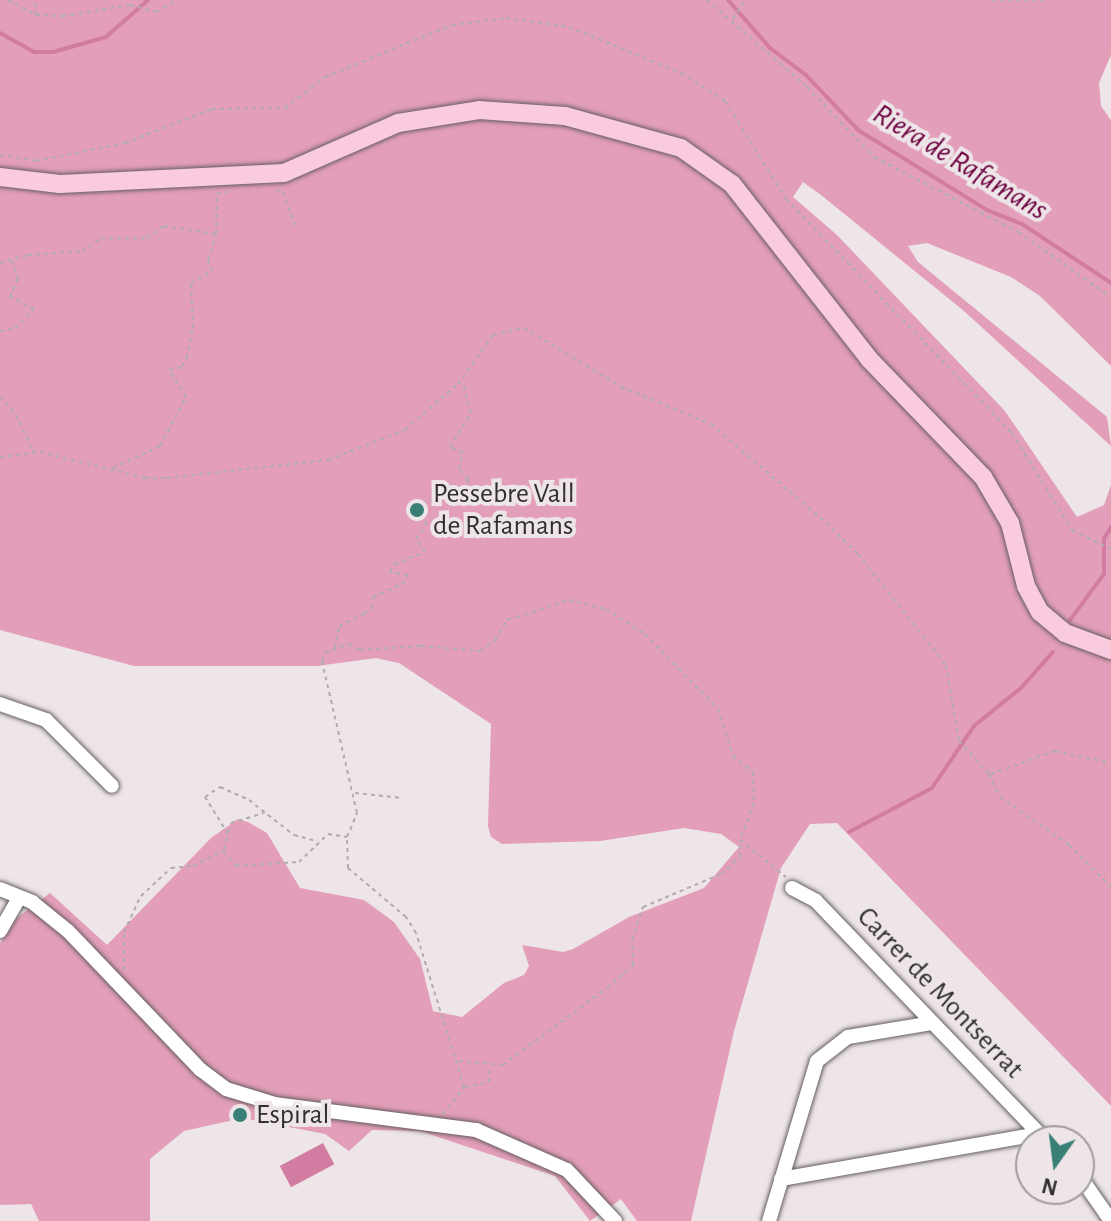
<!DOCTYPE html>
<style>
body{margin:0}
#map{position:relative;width:1111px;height:1221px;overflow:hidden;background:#ede5e8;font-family:"Alegreya Sans",sans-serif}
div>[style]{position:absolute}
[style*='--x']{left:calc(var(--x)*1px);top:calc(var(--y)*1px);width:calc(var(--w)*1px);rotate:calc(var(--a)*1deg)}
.green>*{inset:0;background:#e39eb9}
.water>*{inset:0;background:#d37ca1;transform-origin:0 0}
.stream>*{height:4px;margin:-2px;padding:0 2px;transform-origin:2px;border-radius:2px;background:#d37ca1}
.path>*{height:2px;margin-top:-1px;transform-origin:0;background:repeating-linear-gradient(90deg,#b2acae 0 4px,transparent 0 8px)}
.roads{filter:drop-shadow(0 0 2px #665f61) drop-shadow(0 0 2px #665f61)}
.minor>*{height:14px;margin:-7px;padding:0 7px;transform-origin:7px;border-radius:7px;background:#fff}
.major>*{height:18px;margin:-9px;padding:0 9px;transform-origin:9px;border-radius:9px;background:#facbde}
.dots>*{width:22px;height:22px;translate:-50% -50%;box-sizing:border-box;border:4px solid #ede5e8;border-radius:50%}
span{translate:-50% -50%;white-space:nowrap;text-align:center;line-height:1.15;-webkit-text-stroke:8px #ede5e8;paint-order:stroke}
.poi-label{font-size:28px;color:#312e2f}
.left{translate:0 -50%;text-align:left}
.street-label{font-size:28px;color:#312e2f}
.water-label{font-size:30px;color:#6d003f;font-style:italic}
.north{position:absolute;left:1015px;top:1125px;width:80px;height:80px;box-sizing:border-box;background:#ede5e8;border:2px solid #a29c9e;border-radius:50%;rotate:194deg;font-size:22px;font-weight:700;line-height:32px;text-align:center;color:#312e2f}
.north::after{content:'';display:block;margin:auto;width:28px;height:36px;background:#397f76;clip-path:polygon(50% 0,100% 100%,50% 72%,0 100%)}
</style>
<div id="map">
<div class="green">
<i style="clip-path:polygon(0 0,1111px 0,1111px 55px,1099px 83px,1101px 106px,1111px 120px,1111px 366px,1040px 296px,1011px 277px,927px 243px,908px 246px,918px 262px,1107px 417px,1111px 446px,964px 311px,821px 195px,803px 182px,793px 197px,837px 235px,1005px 411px,1077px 517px,1104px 505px,1111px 485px,1111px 1106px,837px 823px,810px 824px,781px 868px,734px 1031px,691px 1221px,637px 1221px,621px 1199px,590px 1221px,555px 1176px,420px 1131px,372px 1130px,349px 1151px,325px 1134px,243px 1118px,184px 1131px,150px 1159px,150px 1221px,39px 1221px,31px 1204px,0 1205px,0 943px,14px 920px,50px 893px,107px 945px,211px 838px,238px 819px,248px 822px,267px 833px,300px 888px,364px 900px,394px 922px,420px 959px,433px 1011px,462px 1017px,504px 983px,524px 975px,529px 966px,522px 945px,563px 952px,573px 949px,629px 917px,704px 888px,739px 847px,721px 834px,684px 828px,600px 841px,502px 844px,491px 837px,488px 826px,491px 724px,399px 663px,376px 658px,317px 666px,134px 666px,0 630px)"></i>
</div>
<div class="water">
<i style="left:323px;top:1143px;width:24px;height:49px;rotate:62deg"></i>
</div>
<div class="stream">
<i style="--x:728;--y:0;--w:64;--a:48.8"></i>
<i style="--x:770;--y:48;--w:45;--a:36.9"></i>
<i style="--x:806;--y:75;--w:76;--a:46.6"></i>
<i style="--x:858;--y:130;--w:152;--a:31.8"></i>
<i style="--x:987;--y:210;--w:38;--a:22"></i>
<i style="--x:1022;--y:224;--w:107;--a:33.5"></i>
<i style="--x:0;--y:33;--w:39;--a:29"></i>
<i style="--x:34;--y:52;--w:19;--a:0"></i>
<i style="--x:53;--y:52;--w:55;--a:-15.8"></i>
<i style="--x:106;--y:37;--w:56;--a:-41.4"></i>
<i style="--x:1070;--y:620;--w:57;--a:-53.5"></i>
<i style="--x:1104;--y:574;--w:35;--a:-90"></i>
<i style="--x:1104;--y:539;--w:14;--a:-60"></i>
<i style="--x:849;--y:832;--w:94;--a:-27.9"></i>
<i style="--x:932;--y:788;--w:75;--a:-55.9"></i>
<i style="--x:974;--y:726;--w:60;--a:-39"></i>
<i style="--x:1021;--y:688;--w:48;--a:-48.4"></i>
</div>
<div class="path">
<i style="--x:8;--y:0;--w:32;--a:28"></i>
<i style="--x:36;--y:15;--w:15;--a:-94"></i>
<i style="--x:707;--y:0;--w:133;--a:41"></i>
<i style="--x:807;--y:87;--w:97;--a:46.3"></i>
<i style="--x:874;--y:157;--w:162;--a:27.5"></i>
<i style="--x:1018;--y:232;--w:113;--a:35"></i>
<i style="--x:992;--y:0;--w:57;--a:0"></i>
<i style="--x:36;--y:15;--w:27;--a:2"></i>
<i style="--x:63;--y:16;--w:68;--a:-9.3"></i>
<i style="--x:130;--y:5;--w:27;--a:15"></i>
<i style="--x:156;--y:12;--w:24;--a:-30"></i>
<i style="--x:733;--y:19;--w:22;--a:-58"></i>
<i style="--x:0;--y:155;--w:36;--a:9"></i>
<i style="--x:36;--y:161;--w:91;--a:-11.4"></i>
<i style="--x:125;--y:143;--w:93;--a:-21.3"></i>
<i style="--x:212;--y:109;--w:73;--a:-0.8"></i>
<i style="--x:285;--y:108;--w:51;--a:-37.8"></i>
<i style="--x:325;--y:77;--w:137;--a:-22.3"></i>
<i style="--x:452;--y:25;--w:54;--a:-7.4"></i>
<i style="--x:506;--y:18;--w:64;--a:8.1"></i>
<i style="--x:569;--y:27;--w:121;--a:22.3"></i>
<i style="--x:681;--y:73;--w:52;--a:32.5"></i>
<i style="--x:725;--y:101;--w:115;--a:58.1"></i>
<i style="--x:786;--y:199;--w:325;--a:46"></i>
<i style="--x:1012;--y:433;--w:114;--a:58.3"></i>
<i style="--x:1072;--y:530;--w:43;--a:26"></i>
<i style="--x:277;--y:190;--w:6;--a:18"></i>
<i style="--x:283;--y:192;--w:35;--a:70"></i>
<i style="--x:0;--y:263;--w:29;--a:-16"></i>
<i style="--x:28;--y:255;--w:54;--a:-4.2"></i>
<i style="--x:82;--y:251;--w:23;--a:-34"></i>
<i style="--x:101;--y:238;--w:46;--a:0"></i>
<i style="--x:147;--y:238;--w:21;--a:-35"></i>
<i style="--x:164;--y:226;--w:53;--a:8.7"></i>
<i style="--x:216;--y:234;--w:40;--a:-88.6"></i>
<i style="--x:217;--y:194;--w:11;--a:-10"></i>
<i style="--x:0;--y:331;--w:15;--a:-11"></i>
<i style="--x:15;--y:328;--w:27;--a:-45"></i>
<i style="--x:34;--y:309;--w:27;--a:-153"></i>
<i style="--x:10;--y:297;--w:20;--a:-66"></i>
<i style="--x:18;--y:279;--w:19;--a:-108"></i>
<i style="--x:0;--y:397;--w:24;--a:48"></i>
<i style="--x:16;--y:415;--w:41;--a:64.1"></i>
<i style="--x:0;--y:457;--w:40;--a:-7.1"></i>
<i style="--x:40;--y:452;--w:108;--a:13.9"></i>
<i style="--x:145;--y:478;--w:22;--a:0"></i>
<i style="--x:167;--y:478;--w:162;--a:-6.4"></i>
<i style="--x:328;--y:460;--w:83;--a:-21.3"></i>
<i style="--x:405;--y:430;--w:70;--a:-41"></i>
<i style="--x:458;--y:384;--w:60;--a:-54.5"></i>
<i style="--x:493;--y:335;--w:32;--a:-13"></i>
<i style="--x:524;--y:328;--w:114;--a:31.3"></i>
<i style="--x:621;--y:387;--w:97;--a:22.3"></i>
<i style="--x:711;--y:424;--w:152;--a:40.7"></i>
<i style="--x:826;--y:523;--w:45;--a:44.1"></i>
<i style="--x:858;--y:554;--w:142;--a:51.6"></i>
<i style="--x:946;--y:665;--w:77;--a:80.3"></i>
<i style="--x:959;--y:741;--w:45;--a:47.7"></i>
<i style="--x:989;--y:774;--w:25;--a:64"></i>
<i style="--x:1000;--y:797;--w:84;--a:34.8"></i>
<i style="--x:1069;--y:845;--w:59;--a:45"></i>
<i style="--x:113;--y:468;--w:52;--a:-25.1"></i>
<i style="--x:160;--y:446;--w:55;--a:-62"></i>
<i style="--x:186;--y:397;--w:32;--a:-122"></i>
<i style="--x:169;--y:370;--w:13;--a:-13"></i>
<i style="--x:182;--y:367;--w:10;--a:-61"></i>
<i style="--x:187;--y:358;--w:31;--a:-79"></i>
<i style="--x:193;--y:328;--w:45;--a:-92.5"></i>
<i style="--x:191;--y:283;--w:24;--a:-30"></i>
<i style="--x:212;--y:271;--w:12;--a:-110"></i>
<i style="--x:208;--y:260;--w:25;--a:-72"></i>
<i style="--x:335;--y:648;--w:22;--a:-80"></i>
<i style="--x:339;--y:626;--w:28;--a:-26"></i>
<i style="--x:364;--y:614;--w:10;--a:-37"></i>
<i style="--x:372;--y:608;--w:11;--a:-85"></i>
<i style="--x:373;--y:597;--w:32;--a:-24"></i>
<i style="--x:402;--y:584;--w:11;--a:-56"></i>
<i style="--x:408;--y:575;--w:18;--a:-171"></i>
<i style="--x:390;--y:572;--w:9;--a:-63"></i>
<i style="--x:394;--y:564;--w:33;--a:-21"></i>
<i style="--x:425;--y:552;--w:16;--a:-125"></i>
<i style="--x:416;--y:539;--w:17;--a:-54"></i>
<i style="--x:426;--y:525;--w:22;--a:-100"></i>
<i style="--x:422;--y:503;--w:46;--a:-15.3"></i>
<i style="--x:466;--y:491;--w:12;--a:-81"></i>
<i style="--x:468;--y:479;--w:13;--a:-132"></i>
<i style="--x:459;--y:469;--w:16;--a:-76"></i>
<i style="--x:463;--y:453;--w:14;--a:-155"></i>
<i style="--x:450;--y:447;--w:40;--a:-58"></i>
<i style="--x:471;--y:413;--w:31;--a:-105"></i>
<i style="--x:991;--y:774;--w:68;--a:-19.8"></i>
<i style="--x:1055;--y:751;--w:57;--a:12.1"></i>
<i style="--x:355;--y:793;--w:48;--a:5.9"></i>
<i style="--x:229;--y:832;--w:9;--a:-77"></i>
<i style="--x:231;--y:823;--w:34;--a:-17"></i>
<i style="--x:224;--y:849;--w:16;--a:-75"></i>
<i style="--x:228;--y:834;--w:44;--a:-121.9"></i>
<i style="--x:205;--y:797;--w:18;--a:-34"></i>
<i style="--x:220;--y:787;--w:32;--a:24"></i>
<i style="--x:249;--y:800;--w:57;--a:37.9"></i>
<i style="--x:294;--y:835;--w:24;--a:15"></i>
<i style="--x:124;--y:970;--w:38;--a:-90"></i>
<i style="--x:124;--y:932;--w:40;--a:-65"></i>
<i style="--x:141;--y:896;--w:41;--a:-43"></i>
<i style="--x:171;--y:868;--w:22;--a:-5"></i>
<i style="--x:193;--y:866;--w:34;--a:-27"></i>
<i style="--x:223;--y:851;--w:20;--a:49"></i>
<i style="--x:236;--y:866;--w:63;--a:-3.6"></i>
<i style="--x:299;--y:862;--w:40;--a:-44"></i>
<i style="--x:328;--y:834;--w:19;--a:9"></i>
<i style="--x:459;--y:1061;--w:44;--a:5.2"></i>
<i style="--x:503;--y:1065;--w:129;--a:-36.5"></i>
<i style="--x:607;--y:988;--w:35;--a:-41"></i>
<i style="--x:633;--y:965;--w:25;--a:-92"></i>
<i style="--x:632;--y:940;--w:35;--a:-72"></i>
<i style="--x:643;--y:907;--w:85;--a:-22.9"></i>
<i style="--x:721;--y:874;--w:25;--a:-42"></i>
<i style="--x:740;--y:857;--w:17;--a:-90"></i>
<i style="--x:465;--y:1087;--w:25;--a:-12"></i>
<i style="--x:489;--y:1082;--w:16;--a:-86"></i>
<i style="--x:443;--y:1114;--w:34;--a:-52"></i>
<i style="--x:464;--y:1087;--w:161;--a:-107.3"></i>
<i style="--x:416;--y:933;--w:19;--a:-122"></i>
<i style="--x:406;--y:917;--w:76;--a:-139.8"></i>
<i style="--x:348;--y:868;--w:31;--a:-92"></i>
<i style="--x:347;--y:837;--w:26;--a:-67"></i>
<i style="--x:357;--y:813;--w:156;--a:-103"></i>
<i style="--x:322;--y:661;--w:9;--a:-69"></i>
<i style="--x:325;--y:653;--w:26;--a:-21"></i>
<i style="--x:349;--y:644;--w:13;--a:29"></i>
<i style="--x:360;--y:650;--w:61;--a:-3.8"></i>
<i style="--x:421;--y:646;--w:59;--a:4.8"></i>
<i style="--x:480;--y:651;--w:19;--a:-36"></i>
<i style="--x:495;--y:640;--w:23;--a:-59"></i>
<i style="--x:507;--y:620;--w:10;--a:-17"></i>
<i style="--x:517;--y:617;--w:55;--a:-18.1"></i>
<i style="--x:569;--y:600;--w:38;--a:14"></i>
<i style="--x:606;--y:609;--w:46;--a:32.7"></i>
<i style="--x:645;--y:634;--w:105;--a:45.8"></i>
<i style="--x:718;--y:709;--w:49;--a:72.3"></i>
<i style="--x:733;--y:756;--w:26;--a:39"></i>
<i style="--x:753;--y:772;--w:31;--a:88"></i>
<i style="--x:754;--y:803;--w:40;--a:111"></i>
<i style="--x:740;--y:840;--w:59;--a:38.8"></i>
</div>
<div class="roads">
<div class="minor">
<i style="--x:0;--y:704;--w:49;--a:19.2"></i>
<i style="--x:46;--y:720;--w:93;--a:45"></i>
<i style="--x:792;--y:888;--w:27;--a:28"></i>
<i style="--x:816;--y:901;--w:332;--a:46.2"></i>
<i style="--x:0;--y:889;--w:35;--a:22"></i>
<i style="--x:32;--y:902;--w:46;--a:38.9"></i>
<i style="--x:68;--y:931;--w:192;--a:46.3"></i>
<i style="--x:201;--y:1070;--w:31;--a:37"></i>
<i style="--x:226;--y:1089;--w:51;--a:17"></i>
<i style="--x:275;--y:1104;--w:203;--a:7.4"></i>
<i style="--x:476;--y:1130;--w:99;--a:23.7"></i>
<i style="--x:567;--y:1170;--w:70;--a:46.7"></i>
<i style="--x:0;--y:931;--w:39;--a:-60"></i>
<i style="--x:1079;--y:1175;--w:56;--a:55.2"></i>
<i style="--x:781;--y:1179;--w:262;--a:-9.9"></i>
<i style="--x:769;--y:1221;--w:167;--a:-73.3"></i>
<i style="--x:817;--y:1061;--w:39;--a:-38"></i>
<i style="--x:848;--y:1037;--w:86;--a:-9.4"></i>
</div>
<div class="major">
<i style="--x:0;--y:177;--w:60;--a:6.7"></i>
<i style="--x:60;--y:184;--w:224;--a:-2.8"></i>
<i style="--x:284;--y:173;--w:124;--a:-23.7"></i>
<i style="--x:398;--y:123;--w:82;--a:-9.1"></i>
<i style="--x:479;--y:110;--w:86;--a:4"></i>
<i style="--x:565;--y:116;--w:120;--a:15.4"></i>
<i style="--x:681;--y:148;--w:62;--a:35.2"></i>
<i style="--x:732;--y:184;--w:222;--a:51.9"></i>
<i style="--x:869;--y:359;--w:164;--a:46"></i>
<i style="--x:983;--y:477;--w:53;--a:59.6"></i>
<i style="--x:1010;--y:523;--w:65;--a:75.7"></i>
<i style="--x:1026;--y:586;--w:30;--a:62"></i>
<i style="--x:1040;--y:612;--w:33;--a:40"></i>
<i style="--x:1065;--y:633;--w:49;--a:20.3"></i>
</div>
</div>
<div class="dots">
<i style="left:417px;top:510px;background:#397f76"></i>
<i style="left:240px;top:1115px;background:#397f76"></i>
</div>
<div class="poi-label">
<span class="left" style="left:433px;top:510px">Pessebre Vall<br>de Rafamans</span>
<span class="left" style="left:256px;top:1115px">Espiral</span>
</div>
<div class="street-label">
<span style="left:940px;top:993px;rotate:46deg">Carrer de Montserrat</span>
</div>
<div class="water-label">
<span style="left:960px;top:162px;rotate:31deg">Riera de Rafamans</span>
</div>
<div class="north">N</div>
</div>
